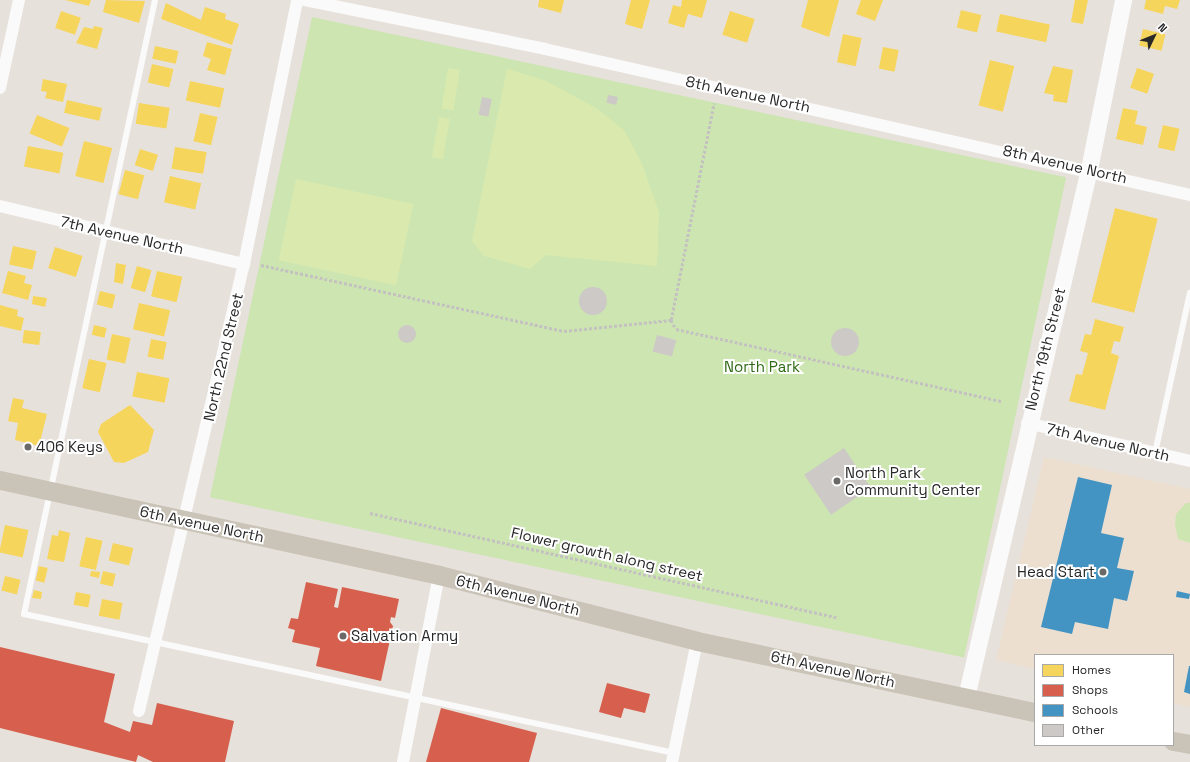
<!DOCTYPE html>
<style>
body{margin:0}
#map{position:relative;width:1190px;height:762px;overflow:hidden;background:#e7e1dc;font-family:"Space Grotesk",sans-serif}
div>[style]{position:absolute}
[style*='--x']{left:calc(var(--x)*1px);top:calc(var(--y)*1px);width:calc(var(--w)*1px);rotate:calc(var(--a)*1deg)}
.education>*{inset:0;background:#ecdfcf}
.green>*{inset:0;background:#cce5b1;transform-origin:0 0}
.pitch>*{inset:0;background:#daeaae;transform-origin:0 0}
.homes>*{inset:0;background:#f6d55c;transform-origin:0 0}
.shops>*{inset:0;background:#d6604d}
.schools>*{inset:0;background:#4393c3}
.building>*{inset:0;background:#cdc9c6;transform-origin:0 0}
.round{border-radius:50%}
.path>*{height:2.5px;margin-top:-1.25px;transform-origin:0;background:repeating-linear-gradient(90deg,#c3c2c1 0 3px,transparent 0 5px)}
.lane>*{height:6px;margin:-3px;padding:0 3px;transform-origin:3px;border-radius:3px;background:#fbfafa}
.street>*{height:12px;margin:-6px;padding:0 6px;transform-origin:6px;border-radius:6px;background:#fbfafa}
.secondary>*{height:17px;margin:-8.5px;padding:0 8.5px;transform-origin:8.5px;border-radius:8.5px;background:#fbfafa}
.primary>*{height:19px;margin:-9.5px;padding:0 9.5px;transform-origin:9.5px;border-radius:9.5px;background:#cac3b7}
.dots>*{width:11px;height:11px;translate:-50% -50%;box-sizing:border-box;border:2px solid #fff;border-radius:50%}
span{translate:-50% -50%;white-space:nowrap;text-align:center;line-height:1.15;-webkit-text-stroke:4px #fff;paint-order:stroke}
.street-label{font-size:15px;color:#282828}
.park-label{font-size:15px;color:#2e6913}
.poi-label{font-size:15px;color:#282828}
.left{translate:0 -50%;text-align:left}
.right{translate:-100% -50%;text-align:right}
.legend{position:absolute;left:1034px;top:654px;width:140px;height:92px;box-sizing:border-box;background:#fff;border:1px solid #a9a9a9;margin:0;padding:5px 7px;list-style:none;font-size:12px;color:#282828}
.legend li{display:flex;align-items:center;gap:8px;height:20px}
.legend b{width:20px;border:1px solid #a9a9a9}
.north{position:absolute;left:1134px;top:16px;width:40px;height:40px;-webkit-text-stroke:3px #fff;paint-order:stroke;rotate:47deg;font-size:11px;font-weight:700;line-height:16px;text-align:center;color:#282828}
.north::after{content:'';display:block;margin:auto;width:14px;height:18px;background:#282828;clip-path:polygon(50% 0,100% 100%,50% 72%,0 100%)}
</style>
<div id="map">
<div class="education">
<i style="clip-path:polygon(1044px 457px,1190px 489px,1190px 707px,1173px 703px,1173px 655px,1035px 655px,1035px 669px,996px 660px)"></i>
</div>
<div class="green">
<i style="left:312px;top:17px;width:771px;height:491px;rotate:12deg"></i>
<i style="clip-path:polygon(1186px 503px,1190px 503px,1190px 543px,1178px 539px,1175px 524px,1176px 514px)"></i>
</div>
<div class="pitch">
<i style="left:448px;top:68px;width:12px;height:41px;rotate:9deg"></i>
<i style="clip-path:polygon(507px 69px,544px 80px,596px 108px,624px 130px,642px 164px,659px 212px,657px 266px,546px 255px,530px 269px,484px 256px,472px 241px)"></i>
<i style="left:439px;top:117px;width:11px;height:41px;rotate:10deg"></i>
<i style="left:296px;top:179px;width:120px;height:83px;rotate:12deg"></i>
</div>
<div class="homes">
<i style="clip-path:polygon(65px 0,91px 0,89px 6px)"></i>
<i style="clip-path:polygon(106px 0,145px 1px,139px 23px,103px 12px)"></i>
<i style="clip-path:polygon(539px 0,564px 0,561px 13px,538px 7px)"></i>
<i style="clip-path:polygon(631px 0,650px 0,642px 29px,625px 24px)"></i>
<i style="clip-path:polygon(682px 0,707px 0,702px 18px,688px 14px,684px 28px,668px 23px,673px 5px,681px 7px)"></i>
<i style="clip-path:polygon(808px 0,839px 0,829px 37px,801px 27px)"></i>
<i style="clip-path:polygon(861px 0,883px 0,875px 21px,856px 14px)"></i>
<i style="clip-path:polygon(1075px 0,1088px 0,1083px 24px,1071px 22px)"></i>
<i style="clip-path:polygon(1146px 0,1180px 0,1177px 9px,1165px 6px,1163px 14px,1144px 9px)"></i>
<i style="clip-path:polygon(166px 3px,201px 20px,205px 7px,226px 14px,225px 19px,239px 24px,232px 45px,161px 19px)"></i>
<i style="left:961px;top:10px;width:21px;height:18px;rotate:14deg"></i>
<i style="left:61px;top:11px;width:21px;height:18px;rotate:19deg"></i>
<i style="left:730px;top:11px;width:26px;height:25px;rotate:18deg"></i>
<i style="left:1000px;top:14px;width:51px;height:18px;rotate:12deg"></i>
<i style="clip-path:polygon(94px 26px,103px 28px,97px 49px,76px 43px,84px 27px,93px 29px)"></i>
<i style="left:1143px;top:29px;width:23px;height:17px;rotate:13deg"></i>
<i style="left:843px;top:34px;width:19px;height:29px;rotate:12deg"></i>
<i style="clip-path:polygon(207px 42px,232px 49px,225px 75px,207px 70px,211px 59px,203px 56px)"></i>
<i style="left:155px;top:46px;width:24px;height:13px;rotate:12deg"></i>
<i style="left:883px;top:47px;width:16px;height:22px;rotate:11deg"></i>
<i style="left:990px;top:60px;width:25px;height:47px;rotate:14deg"></i>
<i style="left:152px;top:64px;width:22px;height:19px;rotate:13deg"></i>
<i style="clip-path:polygon(1053px 66px,1073px 70px,1067px 103px,1053px 101px,1054px 95px,1044px 93px)"></i>
<i style="left:1137px;top:68px;width:18px;height:21px;rotate:19deg"></i>
<i style="clip-path:polygon(43px 79px,67px 84px,63px 102px,45px 98px,47px 92px,41px 91px)"></i>
<i style="left:190px;top:81px;width:35px;height:20px;rotate:12deg"></i>
<i style="left:67px;top:100px;width:36px;height:13px;rotate:13deg"></i>
<i style="left:139px;top:103px;width:31px;height:21px;rotate:9deg"></i>
<i style="clip-path:polygon(1123px 108px,1138px 111px,1135px 124px,1147px 127px,1143px 145px,1116px 139px)"></i>
<i style="left:200px;top:113px;width:18px;height:29px;rotate:13deg"></i>
<i style="left:37px;top:115px;width:35px;height:20px;rotate:22deg"></i>
<i style="left:1163px;top:125px;width:17px;height:23px;rotate:13deg"></i>
<i style="left:84px;top:141px;width:29px;height:36px;rotate:14deg"></i>
<i style="left:28px;top:146px;width:36px;height:21px;rotate:11deg"></i>
<i style="left:175px;top:147px;width:32px;height:22px;rotate:9deg"></i>
<i style="left:140px;top:149px;width:19px;height:17px;rotate:18deg"></i>
<i style="left:125px;top:170px;width:20px;height:25px;rotate:15deg"></i>
<i style="left:170px;top:176px;width:32px;height:27px;rotate:13deg"></i>
<i style="left:1115px;top:208px;width:44px;height:97px;rotate:14deg"></i>
<i style="left:13px;top:246px;width:24px;height:19px;rotate:12deg"></i>
<i style="left:55px;top:247px;width:29px;height:22px;rotate:18deg"></i>
<i style="clip-path:polygon(116px 263px,126px 265px,123px 284px,114px 282px)"></i>
<i style="left:137px;top:266px;width:15px;height:23px;rotate:16deg"></i>
<i style="clip-path:polygon(8px 271px,26px 276px,24px 283px,32px 285px,28px 300px,2px 293px)"></i>
<i style="left:157px;top:271px;width:26px;height:26px;rotate:13deg"></i>
<i style="left:100px;top:291px;width:16px;height:14px;rotate:14deg"></i>
<i style="clip-path:polygon(33px 296px,47px 298px,45px 307px,32px 304px)"></i>
<i style="left:139px;top:303px;width:32px;height:27px;rotate:13deg"></i>
<i style="clip-path:polygon(0 305px,18px 310px,17px 316px,24px 318px,21px 331px,0 326px)"></i>
<i style="clip-path:polygon(1095px 319px,1124px 327px,1120px 342px,1114px 341px,1111px 353px,1119px 356px,1105px 410px,1069px 401px,1076px 374px,1082px 375px,1088px 353px,1080px 351px,1085px 334px,1091px 335px)"></i>
<i style="left:94px;top:325px;width:13px;height:10px;rotate:13deg"></i>
<i style="left:24px;top:330px;width:17px;height:13px;rotate:7deg"></i>
<i style="left:112px;top:334px;width:19px;height:26px;rotate:12deg"></i>
<i style="left:151px;top:339px;width:16px;height:18px;rotate:11deg"></i>
<i style="left:89px;top:359px;width:18px;height:30px;rotate:13deg"></i>
<i style="left:137px;top:372px;width:33px;height:25px;rotate:11deg"></i>
<i style="clip-path:polygon(13px 398px,24px 400px,22px 408px,47px 414px,39px 446px,15px 440px,18px 423px,8px 421px)"></i>
<i style="clip-path:polygon(130px 405px,154px 430px,148px 452px,124px 463px,114px 462px,98px 432px,101px 424px)"></i>
<i style="left:5px;top:525px;width:24px;height:28px;rotate:12deg"></i>
<i style="clip-path:polygon(59px 530px,70px 533px,64px 562px,47px 559px,52px 535px,58px 536px)"></i>
<i style="left:86px;top:537px;width:17px;height:30px;rotate:13deg"></i>
<i style="left:113px;top:543px;width:21px;height:18px;rotate:14deg"></i>
<i style="left:39px;top:566px;width:9px;height:15px;rotate:13deg"></i>
<i style="clip-path:polygon(91px 571px,100px 572px,99px 578px,90px 576px)"></i>
<i style="left:103px;top:571px;width:13px;height:13px;rotate:13deg"></i>
<i style="left:5px;top:576px;width:16px;height:15px;rotate:14deg"></i>
<i style="clip-path:polygon(34px 590px,42px 592px,41px 599px,32px 598px)"></i>
<i style="left:76px;top:592px;width:15px;height:13px;rotate:11deg"></i>
<i style="left:102px;top:599px;width:21px;height:17px;rotate:11deg"></i>
</div>
<div class="shops">
<i style="clip-path:polygon(306px 582px,338px 589px,334px 607px,338px 608px,342px 587px,399px 599px,395px 618px,391px 617px,390px 622px,393px 626px,381px 681px,316px 666px,320px 648px,292px 642px,295px 630px,288px 628px,291px 618px,298px 619px)"></i>
<i style="clip-path:polygon(0 647px,115px 674px,104px 722px,130px 732px,133px 721px,152px 725px,157px 703px,234px 721px,225px 762px,153px 762px,138px 755px,136px 762px,0 728px)"></i>
<i style="clip-path:polygon(607px 683px,650px 694px,645px 713px,624px 708px,621px 718px,599px 712px)"></i>
<i style="clip-path:polygon(441px 708px,537px 733px,529px 762px,426px 762px)"></i>
</div>
<div class="schools">
<i style="clip-path:polygon(1078px 477px,1112px 485px,1101px 533px,1124px 538px,1117px 568px,1134px 571px,1127px 601px,1114px 598px,1108px 629px,1075px 622px,1072px 634px,1041px 627px)"></i>
<i style="clip-path:polygon(1177px 591px,1190px 594px,1189px 599px,1176px 597px)"></i>
<i style="clip-path:polygon(1189px 666px,1190px 666px,1190px 694px,1184px 692px)"></i>
</div>
<div class="building">
<i style="left:608px;top:95px;width:10px;height:8px;rotate:11deg"></i>
<i style="left:482px;top:97px;width:10px;height:18px;rotate:11deg"></i>
<i class="round" style="left:579px;top:287px;width:28px;height:28px"></i>
<i class="round" style="left:398px;top:325px;width:18px;height:18px"></i>
<i class="round" style="left:831px;top:328px;width:28px;height:28px"></i>
<i style="left:657px;top:335px;width:20px;height:17px;rotate:15deg"></i>
<i style="left:844px;top:448px;width:48px;height:48px;rotate:56deg"></i>
</div>
<div class="path">
<i style="--x:261;--y:265;--w:310;--a:12.3"></i>
<i style="--x:564;--y:331;--w:108;--a:-5.9"></i>
<i style="--x:671;--y:320;--w:10;--a:61"></i>
<i style="--x:676;--y:329;--w:334;--a:12.5"></i>
<i style="--x:671;--y:320;--w:221;--a:-78.8"></i>
<i style="--x:370;--y:513;--w:480;--a:12.6"></i>
</div>
<div class="lane">
<i style="--x:155;--y:0;--w:628;--a:102.04"></i>
<i style="--x:24;--y:614;--w:665;--a:12.07"></i>
<i style="--x:1155;--y:453;--w:164;--a:-77.7"></i>
</div>
<div class="street">
<i style="--x:305;--y:0;--w:245;--a:11.5"></i>
<i style="--x:545;--y:49;--w:661;--a:12.75"></i>
<i style="--x:0;--y:88;--w:90;--a:-77.8"></i>
<i style="--x:0;--y:206;--w:251;--a:13.4"></i>
<i style="--x:1027;--y:423;--w:167;--a:13.1"></i>
<i style="--x:139;--y:711;--w:459;--a:-76.8"></i>
<i style="--x:244;--y:264;--w:269;--a:-78.6"></i>
<i style="--x:403;--y:762;--w:190;--a:-79.1"></i>
<i style="--x:672;--y:762;--w:124;--a:-78.3"></i>
</div>
<div class="secondary">
<i style="--x:966;--y:697;--w:542;--a:-76.89"></i>
<i style="--x:1089;--y:169;--w:172;--a:-78.6"></i>
</div>
<div class="primary">
<i style="--x:0;--y:480;--w:449;--a:12.2"></i>
<i style="--x:439;--y:575;--w:266;--a:14.3"></i>
<i style="--x:697;--y:641;--w:345;--a:11.9"></i>
<i style="--x:1173;--y:741;--w:17;--a:10"></i>
</div>
<div class="dots">
<i style="left:28px;top:447px;background:#6b6967"></i>
<i style="left:837px;top:481px;background:#6b6967"></i>
<i style="left:1103px;top:572px;background:#6b6967"></i>
<i style="left:343px;top:636px;background:#6b6967"></i>
</div>
<div class="street-label">
<span style="left:748px;top:94px;rotate:12deg">8th Avenue North</span>
<span style="left:1065px;top:164px;rotate:13deg">8th Avenue North</span>
<span style="left:122px;top:235px;rotate:13deg">7th Avenue North</span>
<span style="left:1045px;top:349px;rotate:-76deg">North 19th Street</span>
<span style="left:223px;top:357px;rotate:-77deg">North 22nd Street</span>
<span style="left:1108px;top:442px;rotate:13deg">7th Avenue North</span>
<span style="left:202px;top:524px;rotate:12deg">6th Avenue North</span>
<span style="left:607px;top:554px;rotate:13deg">Flower growth along street</span>
<span style="left:518px;top:595px;rotate:14deg">6th Avenue North</span>
<span style="left:833px;top:669px;rotate:12deg">6th Avenue North</span>
</div>
<div class="park-label">
<span style="left:762px;top:367px">North Park</span>
</div>
<div class="poi-label">
<span class="left" style="left:36px;top:447px">406 Keys</span>
<span class="left" style="left:845px;top:481px">North Park<br>Community Center</span>
<span class="right" style="left:1095px;top:572px">Head Start</span>
<span class="left" style="left:351px;top:636px">Salvation Army</span>
</div>
<ul class="legend">
<li><b style="height:11px;background:#f6d55c"></b>Homes</li>
<li><b style="height:11px;background:#d6604d"></b>Shops</li>
<li><b style="height:11px;background:#4393c3"></b>Schools</li>
<li><b style="height:11px;background:#cdc9c6"></b>Other</li>
</ul>
<div class="north">N</div>
</div>
